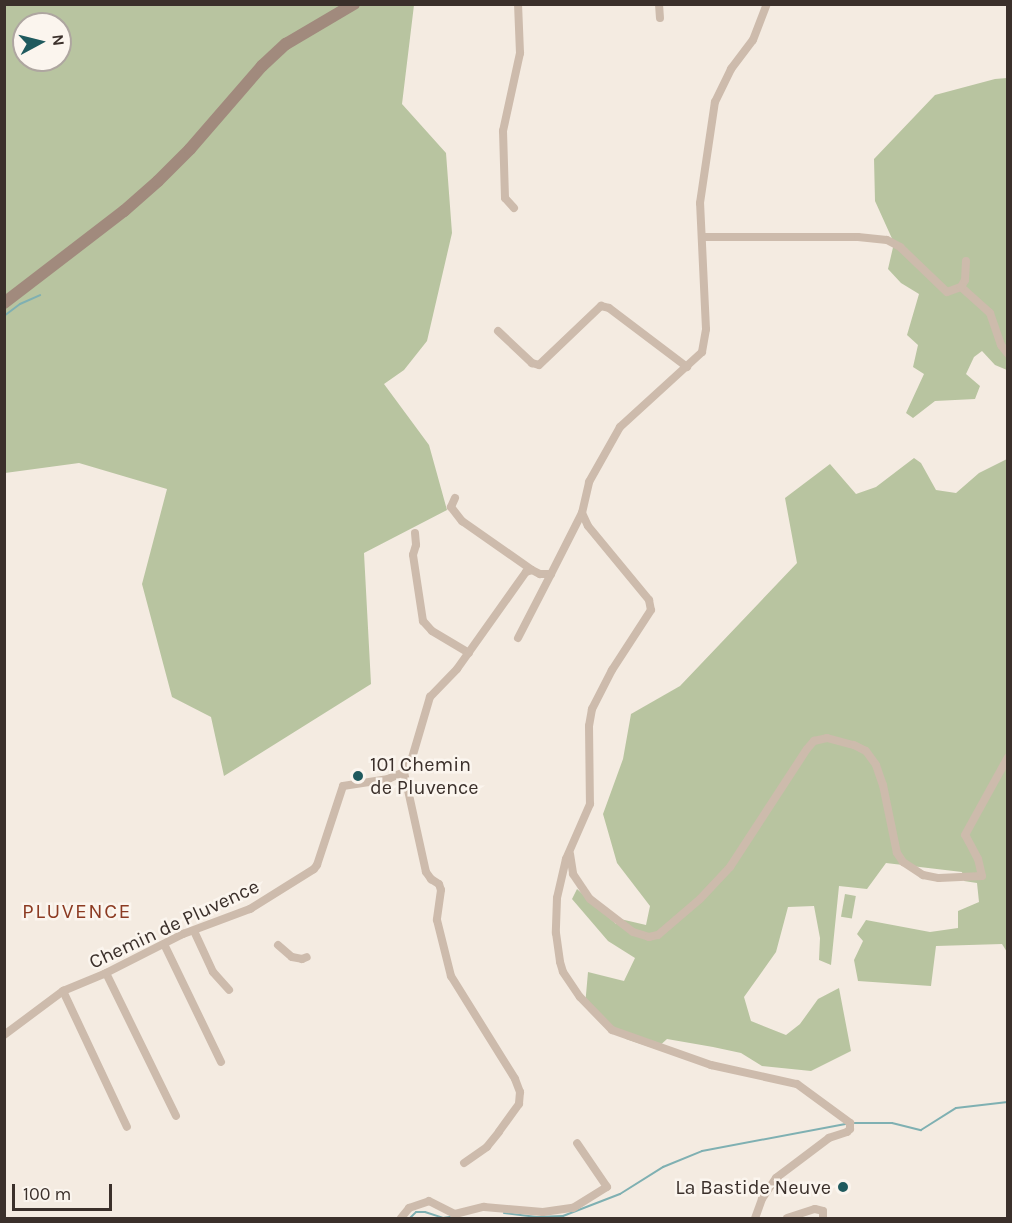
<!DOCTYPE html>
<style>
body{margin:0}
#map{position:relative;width:1012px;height:1223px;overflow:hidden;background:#f4ebe1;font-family:Karla,sans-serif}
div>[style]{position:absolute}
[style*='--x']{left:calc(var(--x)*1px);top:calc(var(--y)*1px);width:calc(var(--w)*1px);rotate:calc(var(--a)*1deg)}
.green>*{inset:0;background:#b8c4a0;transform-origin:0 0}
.stream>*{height:2px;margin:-1px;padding:0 1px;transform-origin:1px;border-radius:1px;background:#7fb0b2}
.minor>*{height:8px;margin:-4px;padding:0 4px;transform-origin:4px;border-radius:4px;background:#cdbbac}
.secondary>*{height:12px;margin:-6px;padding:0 6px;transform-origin:6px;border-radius:6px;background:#a18a7d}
.dots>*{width:16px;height:16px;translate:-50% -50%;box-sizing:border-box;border:3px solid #fbf5ee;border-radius:50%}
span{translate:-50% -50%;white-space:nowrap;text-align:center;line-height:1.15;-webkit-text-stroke:5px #fbf5ee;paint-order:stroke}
.poi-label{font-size:20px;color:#3b302b}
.left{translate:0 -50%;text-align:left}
.right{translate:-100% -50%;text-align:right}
.street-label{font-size:20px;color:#3b302b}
.neighbourhood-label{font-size:21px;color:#8c3b22;letter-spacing:1.5px}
.frame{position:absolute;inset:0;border:6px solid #3b302b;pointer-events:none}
.north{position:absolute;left:12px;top:12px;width:60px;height:60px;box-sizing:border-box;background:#fbf5ee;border:2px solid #aea6a0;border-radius:50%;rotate:83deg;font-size:16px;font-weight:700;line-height:24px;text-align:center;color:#3b302b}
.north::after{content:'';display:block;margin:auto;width:21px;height:27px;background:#1f5a5e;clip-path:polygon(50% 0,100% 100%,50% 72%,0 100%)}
.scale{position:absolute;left:12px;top:1184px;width:100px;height:27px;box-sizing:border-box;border:3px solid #3b302b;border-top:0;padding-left:8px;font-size:18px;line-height:21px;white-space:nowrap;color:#3b302b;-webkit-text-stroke:4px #fbf5ee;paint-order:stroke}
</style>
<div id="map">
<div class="green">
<i style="clip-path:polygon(evenodd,4px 5px,414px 5px,402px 104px,446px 153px,452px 233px,427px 341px,404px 370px,384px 384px,429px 445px,447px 510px,364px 553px,371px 684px,224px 776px,211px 717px,172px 697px,142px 584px,167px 489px,79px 463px,5px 473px,4px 5px,24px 24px,60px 24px,60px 60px,24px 60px,24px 24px)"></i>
<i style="clip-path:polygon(1007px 78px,1007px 370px,995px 365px,982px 351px,974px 357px,966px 374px,980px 386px,975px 399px,935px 401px,913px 418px,906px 413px,924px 374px,913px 367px,918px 345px,907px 335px,919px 294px,901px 283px,888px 269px,894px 243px,875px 201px,874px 159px,935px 95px,995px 79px)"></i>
<i style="clip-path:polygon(914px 458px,921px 463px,936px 490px,956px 493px,979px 473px,1007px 459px,1007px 952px,1002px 944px,936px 946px,931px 986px,858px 981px,854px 960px,863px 941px,857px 934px,866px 920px,930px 932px,958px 928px,958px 911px,979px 902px,977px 883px,964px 881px,962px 872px,886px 863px,867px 889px,839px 886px,831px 965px,819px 960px,820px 938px,814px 906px,788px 907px,776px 952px,744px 997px,751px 1021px,786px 1035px,800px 1024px,818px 999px,839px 988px,851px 1051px,811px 1071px,762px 1066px,741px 1053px,713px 1047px,667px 1039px,656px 1049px,626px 1039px,585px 1006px,588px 972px,624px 981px,635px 958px,608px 941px,572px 899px,577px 889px,616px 924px,616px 918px,646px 925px,650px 906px,617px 863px,603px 814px,623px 759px,631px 714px,680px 686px,797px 563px,785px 498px,830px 464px,856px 494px,876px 487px)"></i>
<i style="left:845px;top:894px;width:11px;height:23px;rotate:10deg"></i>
</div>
<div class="stream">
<i style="--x:4;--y:316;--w:20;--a:-37"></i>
<i style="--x:20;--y:304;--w:22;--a:-24"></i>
<i style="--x:851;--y:1123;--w:41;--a:0"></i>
<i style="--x:892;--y:1123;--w:30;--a:14"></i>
<i style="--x:921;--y:1130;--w:41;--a:-32.2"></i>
<i style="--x:956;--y:1108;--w:52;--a:-6.6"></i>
<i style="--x:504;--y:1213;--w:33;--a:7"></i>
<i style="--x:537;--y:1217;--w:26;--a:-2"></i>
<i style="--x:563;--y:1216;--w:61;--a:-21.1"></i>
<i style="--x:620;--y:1194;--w:51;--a:-32.1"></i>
<i style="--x:663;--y:1167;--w:42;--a:-22.3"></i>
<i style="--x:702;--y:1151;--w:146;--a:-10.7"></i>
<i style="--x:410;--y:1218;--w:8;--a:-45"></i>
<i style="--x:416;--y:1212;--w:9;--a:0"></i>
<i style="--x:425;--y:1212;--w:19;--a:18"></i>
<i style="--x:443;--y:1218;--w:7;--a:-8"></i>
</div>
<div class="minor">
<i style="--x:659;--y:4;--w:14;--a:86"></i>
<i style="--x:514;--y:208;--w:13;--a:-132"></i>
<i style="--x:505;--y:198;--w:67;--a:-91.7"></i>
<i style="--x:503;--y:131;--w:80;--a:-77.7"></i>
<i style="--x:520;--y:53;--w:49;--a:-92.3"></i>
<i style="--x:702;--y:237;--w:156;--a:0"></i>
<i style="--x:858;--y:237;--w:29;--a:6"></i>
<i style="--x:887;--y:240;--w:15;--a:28"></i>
<i style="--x:900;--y:247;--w:65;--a:43.8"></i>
<i style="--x:947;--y:292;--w:15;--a:-20"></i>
<i style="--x:961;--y:287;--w:39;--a:42"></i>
<i style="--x:990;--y:313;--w:34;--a:71"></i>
<i style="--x:1001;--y:345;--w:11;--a:52"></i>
<i style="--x:961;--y:287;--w:8;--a:-60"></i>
<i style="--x:965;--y:280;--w:19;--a:-87"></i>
<i style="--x:498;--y:331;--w:47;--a:43.3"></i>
<i style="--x:532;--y:363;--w:7;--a:16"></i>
<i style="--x:539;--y:365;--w:86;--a:-43.6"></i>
<i style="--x:601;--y:306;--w:8;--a:14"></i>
<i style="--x:609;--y:308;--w:98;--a:37.1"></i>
<i style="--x:455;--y:498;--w:10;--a:114"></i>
<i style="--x:451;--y:507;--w:18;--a:52"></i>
<i style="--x:462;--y:521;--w:85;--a:35"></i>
<i style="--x:582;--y:513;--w:14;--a:65"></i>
<i style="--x:588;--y:526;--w:96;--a:50.5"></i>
<i style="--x:649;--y:600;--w:10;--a:79"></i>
<i style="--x:651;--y:610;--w:72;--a:123"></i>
<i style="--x:612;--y:670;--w:44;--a:117.1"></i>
<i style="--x:592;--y:709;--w:17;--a:100"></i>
<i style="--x:589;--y:726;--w:78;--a:89.3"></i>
<i style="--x:590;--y:804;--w:60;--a:113.6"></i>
<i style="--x:566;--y:859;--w:40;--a:103"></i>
<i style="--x:557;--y:898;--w:35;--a:92"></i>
<i style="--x:556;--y:933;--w:29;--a:82"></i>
<i style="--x:560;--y:962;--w:10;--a:73"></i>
<i style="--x:563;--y:972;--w:30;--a:56"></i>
<i style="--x:580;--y:997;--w:46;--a:45.9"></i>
<i style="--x:612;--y:1030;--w:105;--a:19.5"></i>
<i style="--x:711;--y:1065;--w:88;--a:12.5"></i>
<i style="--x:797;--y:1084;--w:66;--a:36.3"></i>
<i style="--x:850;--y:1123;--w:6;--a:90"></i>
<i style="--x:850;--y:1129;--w:4;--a:135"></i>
<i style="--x:847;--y:1132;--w:19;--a:162"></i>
<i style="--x:829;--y:1138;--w:66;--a:143"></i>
<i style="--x:776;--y:1178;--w:25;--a:124"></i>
<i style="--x:762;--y:1199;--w:20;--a:110"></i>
<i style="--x:415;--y:533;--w:12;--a:85"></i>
<i style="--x:416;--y:545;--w:10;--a:107"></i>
<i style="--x:413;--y:555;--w:67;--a:81.4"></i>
<i style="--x:423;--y:621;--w:13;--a:48"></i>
<i style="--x:432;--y:631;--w:43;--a:30.7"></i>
<i style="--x:518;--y:638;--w:72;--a:-62.7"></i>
<i style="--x:404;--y:772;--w:102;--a:77.6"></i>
<i style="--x:426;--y:872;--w:9;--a:54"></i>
<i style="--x:431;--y:879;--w:9;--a:32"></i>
<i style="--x:439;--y:884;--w:6;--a:72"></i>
<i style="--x:441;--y:890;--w:30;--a:98"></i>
<i style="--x:437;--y:920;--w:58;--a:76"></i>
<i style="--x:451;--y:976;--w:121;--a:58.1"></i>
<i style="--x:515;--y:1079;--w:14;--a:69"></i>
<i style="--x:520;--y:1092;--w:12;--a:95"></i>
<i style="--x:519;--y:1104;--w:34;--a:126"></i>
<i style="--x:499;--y:1132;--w:19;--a:129"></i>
<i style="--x:487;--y:1147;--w:28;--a:145"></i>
<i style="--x:570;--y:854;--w:20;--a:81"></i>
<i style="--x:573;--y:874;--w:30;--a:56"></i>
<i style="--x:590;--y:899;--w:54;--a:37.5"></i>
<i style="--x:633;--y:932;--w:17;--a:17"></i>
<i style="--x:649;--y:937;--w:9;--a:-13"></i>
<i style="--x:658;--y:935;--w:55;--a:-40.6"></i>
<i style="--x:700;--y:899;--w:44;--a:-46.8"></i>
<i style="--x:730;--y:867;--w:141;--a:-56.9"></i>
<i style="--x:807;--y:749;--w:11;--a:-49"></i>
<i style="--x:814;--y:741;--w:13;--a:-13"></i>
<i style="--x:827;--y:738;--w:28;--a:15"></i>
<i style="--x:854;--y:745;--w:13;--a:27"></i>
<i style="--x:866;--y:751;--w:17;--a:54"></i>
<i style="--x:876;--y:765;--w:21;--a:71"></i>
<i style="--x:883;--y:785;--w:69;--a:78.4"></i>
<i style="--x:897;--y:853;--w:11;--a:56"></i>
<i style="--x:903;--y:862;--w:24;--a:33"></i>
<i style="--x:923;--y:875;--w:16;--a:11"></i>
<i style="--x:939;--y:878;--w:43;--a:-2.7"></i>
<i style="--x:982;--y:876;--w:17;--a:-103"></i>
<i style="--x:978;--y:859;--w:27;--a:-118"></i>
<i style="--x:965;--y:835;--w:89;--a:-61.1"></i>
<i style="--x:194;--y:931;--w:45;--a:65.1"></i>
<i style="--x:213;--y:972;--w:24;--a:48"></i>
<i style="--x:164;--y:944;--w:131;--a:64.2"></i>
<i style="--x:278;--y:945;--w:18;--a:41"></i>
<i style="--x:292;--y:957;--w:10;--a:11"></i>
<i style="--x:302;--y:959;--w:5;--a:-22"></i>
<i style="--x:106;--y:973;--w:159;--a:63.9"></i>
<i style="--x:63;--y:991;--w:150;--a:64.8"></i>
<i style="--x:4;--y:1035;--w:74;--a:-36.7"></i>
<i style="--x:63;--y:991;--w:44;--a:-22.5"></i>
<i style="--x:104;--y:974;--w:89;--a:-26.9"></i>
<i style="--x:183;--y:934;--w:72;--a:-20.5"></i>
<i style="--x:250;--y:909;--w:75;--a:-32"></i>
<i style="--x:314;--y:869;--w:5;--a:-53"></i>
<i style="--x:317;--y:865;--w:83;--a:-71.8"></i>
<i style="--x:343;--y:786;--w:46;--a:-8.8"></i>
<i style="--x:388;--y:779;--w:17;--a:-24"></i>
<i style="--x:404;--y:772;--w:16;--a:-60"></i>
<i style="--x:412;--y:758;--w:64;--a:-73.6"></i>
<i style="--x:430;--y:697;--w:39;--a:-46"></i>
<i style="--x:457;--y:669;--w:119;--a:-54.6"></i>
<i style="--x:526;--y:572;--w:6;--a:-18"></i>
<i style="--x:532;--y:570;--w:9;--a:27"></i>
<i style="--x:540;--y:574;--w:11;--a:0"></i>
<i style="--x:551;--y:574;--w:68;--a:-63.1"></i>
<i style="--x:582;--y:513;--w:32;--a:-77"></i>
<i style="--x:589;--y:482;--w:63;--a:-60.6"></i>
<i style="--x:620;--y:427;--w:111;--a:-42.4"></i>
<i style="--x:702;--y:352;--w:23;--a:-80"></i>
<i style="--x:706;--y:329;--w:126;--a:-92.7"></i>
<i style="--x:700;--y:203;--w:102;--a:-81.6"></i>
<i style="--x:715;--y:102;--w:37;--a:-64"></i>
<i style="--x:731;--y:69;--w:36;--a:-53"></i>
<i style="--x:753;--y:40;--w:39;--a:-69"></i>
<i style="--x:401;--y:1218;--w:13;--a:-51"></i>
<i style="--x:409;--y:1208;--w:21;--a:-19"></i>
<i style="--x:429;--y:1201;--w:29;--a:27"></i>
<i style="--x:455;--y:1214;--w:30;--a:-14"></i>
<i style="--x:484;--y:1207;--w:59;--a:4.8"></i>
<i style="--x:543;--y:1212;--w:30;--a:-8"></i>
<i style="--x:573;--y:1208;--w:40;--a:-32"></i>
<i style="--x:607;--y:1187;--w:53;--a:-124.3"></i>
<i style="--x:787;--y:1218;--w:29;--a:-18"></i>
<i style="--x:815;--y:1209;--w:8;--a:14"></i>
<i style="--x:823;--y:1211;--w:7;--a:90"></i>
</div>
<div class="secondary">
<i style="--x:4;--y:303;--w:151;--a:-37.5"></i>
<i style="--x:124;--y:211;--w:45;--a:-41.4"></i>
<i style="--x:158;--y:181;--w:45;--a:-45"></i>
<i style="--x:190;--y:149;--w:110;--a:-49.1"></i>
<i style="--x:262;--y:66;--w:33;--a:-43"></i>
<i style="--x:286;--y:44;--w:79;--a:-30.5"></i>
</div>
<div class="dots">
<i style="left:358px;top:776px;background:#1f5a5e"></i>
<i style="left:843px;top:1187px;background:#1f5a5e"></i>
</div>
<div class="poi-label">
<span class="left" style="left:370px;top:776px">101 Chemin<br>de Pluvence</span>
<span class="right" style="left:831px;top:1187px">La Bastide Neuve</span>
</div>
<div class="street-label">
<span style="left:174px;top:924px;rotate:-25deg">Chemin de Pluvence</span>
</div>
<div class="neighbourhood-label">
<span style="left:77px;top:911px">PLUVENCE</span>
</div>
<div class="frame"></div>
<div class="north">N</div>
<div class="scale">100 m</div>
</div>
